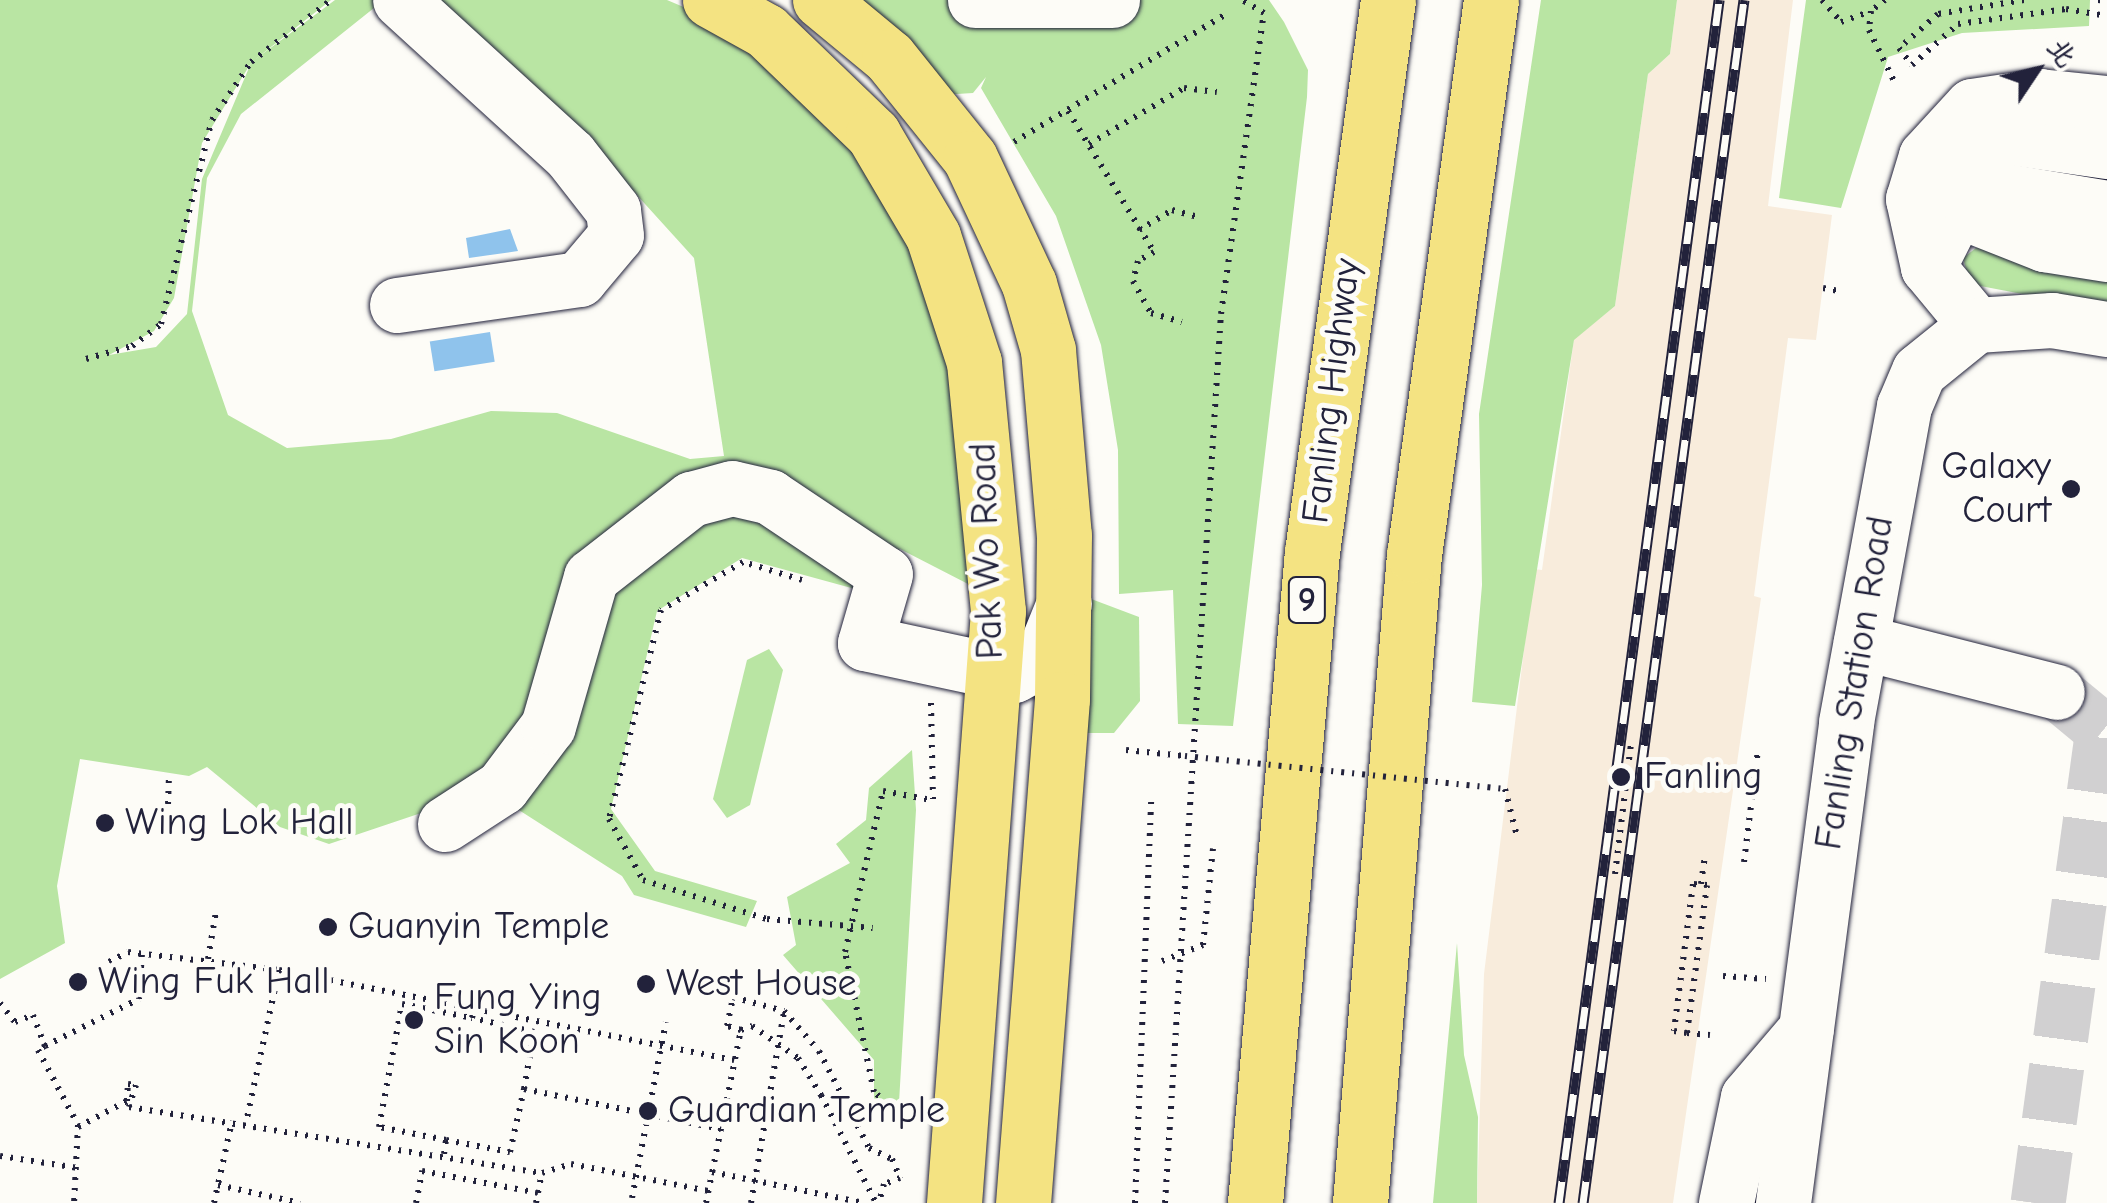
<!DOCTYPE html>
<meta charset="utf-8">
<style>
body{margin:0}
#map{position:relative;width:2107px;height:1203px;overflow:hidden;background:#fdfcf7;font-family:"Comic Neue","LXGW WenKai TC",sans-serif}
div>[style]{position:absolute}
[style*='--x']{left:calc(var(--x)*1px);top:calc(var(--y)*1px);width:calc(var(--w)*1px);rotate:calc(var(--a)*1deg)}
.built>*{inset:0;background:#f8ecdc}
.green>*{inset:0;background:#b9e5a3}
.water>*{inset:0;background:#8fc3ec;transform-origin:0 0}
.minor-tunnel>*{height:55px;margin-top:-27.5px;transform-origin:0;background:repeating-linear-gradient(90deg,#d1d0d1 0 55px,transparent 0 83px)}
.path>*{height:6px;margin-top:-3px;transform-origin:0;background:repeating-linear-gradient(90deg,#22223b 0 2.5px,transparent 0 10.5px)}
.roads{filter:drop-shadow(0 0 2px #22223b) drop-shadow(0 0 2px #22223b)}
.minor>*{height:55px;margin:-27.5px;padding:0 27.5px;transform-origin:27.5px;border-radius:27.5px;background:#fdfcf7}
.major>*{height:55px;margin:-27.5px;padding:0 27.5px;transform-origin:27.5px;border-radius:27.5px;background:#f4e382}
.highway>*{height:55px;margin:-27.5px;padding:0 27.5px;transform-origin:27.5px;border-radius:27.5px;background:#f4e382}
.rail>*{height:11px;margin-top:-5.5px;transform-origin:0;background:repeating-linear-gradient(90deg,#fdfcf7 0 22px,#22223b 0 44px);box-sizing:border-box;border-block:2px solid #22223b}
.path-bridge>*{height:6px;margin-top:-3px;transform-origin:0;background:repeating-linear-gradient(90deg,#22223b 0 2.5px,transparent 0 10.5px)}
.dots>*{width:28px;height:28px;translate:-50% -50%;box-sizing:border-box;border:5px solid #fdfcf7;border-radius:50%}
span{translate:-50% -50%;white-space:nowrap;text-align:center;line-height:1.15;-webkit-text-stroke:10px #fdfcf7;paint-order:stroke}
.shield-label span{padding:2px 8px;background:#fdfcf7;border:2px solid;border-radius:8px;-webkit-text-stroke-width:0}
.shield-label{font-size:35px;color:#22223b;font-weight:700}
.street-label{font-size:38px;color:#22223b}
.poi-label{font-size:38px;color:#22223b}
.right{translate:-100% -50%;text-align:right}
.left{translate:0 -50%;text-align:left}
.north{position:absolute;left:1987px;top:20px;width:100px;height:100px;-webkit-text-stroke:8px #fdfcf7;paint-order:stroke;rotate:55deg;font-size:28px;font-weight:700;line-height:40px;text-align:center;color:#22223b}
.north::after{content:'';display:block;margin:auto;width:35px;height:45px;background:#22223b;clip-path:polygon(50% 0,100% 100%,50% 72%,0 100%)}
</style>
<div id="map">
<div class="built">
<i style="clip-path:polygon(1677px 0,1793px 0,1768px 206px,1832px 215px,1816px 340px,1788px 338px,1754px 596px,1761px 598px,1673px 1203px,1477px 1203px,1484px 974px,1534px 569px,1542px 570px,1574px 339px,1615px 306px,1648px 74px,1670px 54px)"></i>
</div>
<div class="green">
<i style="clip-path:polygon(evenodd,0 0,331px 0,253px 61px,335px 0,384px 0,241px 114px,207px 178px,192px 311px,228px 415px,287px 448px,391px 439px,491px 411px,557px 413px,690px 459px,724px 456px,694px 258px,567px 118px,438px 0,667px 0,759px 39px,878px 175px,952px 325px,970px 585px,900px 549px,855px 589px,742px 558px,657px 611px,611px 809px,655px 871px,757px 901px,746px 927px,634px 895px,622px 876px,511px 805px,436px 808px,329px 844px,280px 827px,207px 767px,189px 776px,80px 759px,57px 886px,65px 943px,0 979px,0 0,251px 63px,202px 179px,187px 314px,156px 347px,109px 355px,154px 331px,174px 298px,202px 143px,251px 63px)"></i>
<i style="clip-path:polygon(857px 0,1269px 0,1284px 22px,1308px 70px,1307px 97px,1233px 726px,1178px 724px,1173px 590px,1119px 594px,1118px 450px,1101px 345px,1056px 216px,981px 88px,986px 77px,973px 93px,941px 95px)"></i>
<i style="clip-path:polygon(1541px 0,1677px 0,1670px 54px,1648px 74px,1615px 306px,1574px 340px,1515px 706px,1472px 702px,1482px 585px,1479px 414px)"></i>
<i style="clip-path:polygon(1806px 0,2090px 0,2089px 26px,1962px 33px,1888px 57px,1841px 208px,1779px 198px)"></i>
<i style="clip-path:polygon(1985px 241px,2107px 274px,2107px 310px,1970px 284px,1963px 258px)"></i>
<i style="clip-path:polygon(1086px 597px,1139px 617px,1140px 701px,1114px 733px,1078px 733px)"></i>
<i style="clip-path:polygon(769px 649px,783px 670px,750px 805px,727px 818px,713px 799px,747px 660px)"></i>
<i style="clip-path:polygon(912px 750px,916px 810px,898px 1120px,874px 1098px,874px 1060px,783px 955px,796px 945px,787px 897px,850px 863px,836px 844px,866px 820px,869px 788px)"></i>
<i style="clip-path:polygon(1457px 943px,1464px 1055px,1478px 1117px,1477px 1203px,1433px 1203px)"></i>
</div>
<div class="water">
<i style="clip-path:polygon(510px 229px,518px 251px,469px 258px,466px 238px)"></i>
<i style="left:490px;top:332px;width:30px;height:61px;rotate:81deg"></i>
</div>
<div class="minor-tunnel">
<i style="--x:2038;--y:1203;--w:477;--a:-82.2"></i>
<i style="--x:2103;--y:730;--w:60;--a:-140.4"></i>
</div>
<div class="path">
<i style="--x:1822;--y:0;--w:29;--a:49"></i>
<i style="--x:1841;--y:22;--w:30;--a:-20"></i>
<i style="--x:1885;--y:0;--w:18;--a:142"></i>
<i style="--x:1871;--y:11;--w:19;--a:96"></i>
<i style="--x:1869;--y:30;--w:61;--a:63.9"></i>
<i style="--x:2024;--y:0;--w:87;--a:170.8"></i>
<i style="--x:1938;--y:14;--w:52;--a:138.9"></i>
<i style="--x:1899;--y:48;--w:21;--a:53"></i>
<i style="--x:1912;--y:65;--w:62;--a:-41.7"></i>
<i style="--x:1958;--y:24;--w:109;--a:-7.9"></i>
<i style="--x:2066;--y:9;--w:42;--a:9.7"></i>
<i style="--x:2098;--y:0;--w:9;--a:6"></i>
<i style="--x:1068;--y:111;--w:165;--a:58.6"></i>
<i style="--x:1154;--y:252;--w:18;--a:151"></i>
<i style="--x:1138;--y:261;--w:21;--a:104"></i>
<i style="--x:1133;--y:281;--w:37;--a:61"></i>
<i style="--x:1151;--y:313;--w:32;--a:16"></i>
<i style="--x:1014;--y:142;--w:250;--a:-31.1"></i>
<i style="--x:1089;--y:144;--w:110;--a:-30.5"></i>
<i style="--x:1184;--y:88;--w:33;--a:7"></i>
<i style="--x:1139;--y:230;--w:39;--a:-31"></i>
<i style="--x:1172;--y:210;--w:27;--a:15"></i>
<i style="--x:1823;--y:288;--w:16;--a:11"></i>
<i style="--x:86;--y:359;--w:48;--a:-15.8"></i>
<i style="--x:132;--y:346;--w:36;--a:-37"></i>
<i style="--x:161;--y:324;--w:210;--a:-76"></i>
<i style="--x:212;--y:120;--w:70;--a:-56.1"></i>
<i style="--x:251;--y:62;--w:101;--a:-37.8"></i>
<i style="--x:802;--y:580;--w:62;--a:-163"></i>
<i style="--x:743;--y:562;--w:95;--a:149.7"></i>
<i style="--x:661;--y:610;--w:215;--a:104"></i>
<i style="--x:609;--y:819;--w:70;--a:60.9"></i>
<i style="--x:643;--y:880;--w:130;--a:17.5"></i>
<i style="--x:767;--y:919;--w:106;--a:4.9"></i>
<i style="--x:931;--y:703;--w:96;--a:88.8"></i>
<i style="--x:1126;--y:750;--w:59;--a:5.8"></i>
<i style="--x:168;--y:804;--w:30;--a:-88"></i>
<i style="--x:1744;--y:862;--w:114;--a:-82.9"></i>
<i style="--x:1701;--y:884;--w:27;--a:-82"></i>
<i style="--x:208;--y:959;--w:49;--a:-80.5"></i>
<i style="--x:1162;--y:961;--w:44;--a:-21.3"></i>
<i style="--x:1203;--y:945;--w:97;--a:-84.1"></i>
<i style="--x:109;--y:962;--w:21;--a:-28"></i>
<i style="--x:128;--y:952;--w:152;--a:6.8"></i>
<i style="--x:279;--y:970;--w:157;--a:102.2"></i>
<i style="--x:279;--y:970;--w:464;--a:11.2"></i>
<i style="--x:1723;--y:976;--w:43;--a:4"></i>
<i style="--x:0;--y:1003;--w:24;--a:52"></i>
<i style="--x:15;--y:1022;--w:19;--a:-21"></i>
<i style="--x:33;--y:1015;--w:33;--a:69"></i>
<i style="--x:45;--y:1046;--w:8;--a:150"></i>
<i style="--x:38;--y:1050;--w:85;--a:61.9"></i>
<i style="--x:78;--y:1125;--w:78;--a:92.9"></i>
<i style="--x:741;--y:1030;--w:12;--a:-20"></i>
<i style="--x:1687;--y:1033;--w:149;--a:-82.3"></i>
<i style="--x:1707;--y:885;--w:14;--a:-176"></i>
<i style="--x:1693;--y:884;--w:148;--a:97.4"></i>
<i style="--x:1674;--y:1031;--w:13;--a:9"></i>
<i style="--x:1687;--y:1033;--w:23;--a:5"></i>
<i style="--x:45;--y:1046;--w:105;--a:-26.6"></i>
<i style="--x:139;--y:999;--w:46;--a:-86.3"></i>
<i style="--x:524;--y:1089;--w:201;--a:11.5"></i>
<i style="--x:821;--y:1095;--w:121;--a:63"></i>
<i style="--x:129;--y:1107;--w:418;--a:9.1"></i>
<i style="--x:542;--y:1173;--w:30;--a:-17"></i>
<i style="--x:571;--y:1164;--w:141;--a:11.1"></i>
<i style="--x:911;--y:1123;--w:48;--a:-140"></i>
<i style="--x:874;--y:1092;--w:143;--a:-101.7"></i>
<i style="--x:845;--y:952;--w:165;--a:-76.7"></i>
<i style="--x:883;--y:791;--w:49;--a:10.6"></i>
<i style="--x:78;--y:1127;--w:55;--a:-28"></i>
<i style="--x:127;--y:1101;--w:17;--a:-87"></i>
<i style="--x:128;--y:1084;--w:8;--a:7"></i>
<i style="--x:136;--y:1085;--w:23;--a:108"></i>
<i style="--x:446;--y:1140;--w:65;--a:10.6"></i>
<i style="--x:510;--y:1152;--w:65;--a:-77.5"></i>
<i style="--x:524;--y:1089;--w:58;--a:-80"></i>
<i style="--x:534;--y:1032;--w:64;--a:-167.3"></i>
<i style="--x:444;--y:1154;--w:14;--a:-82"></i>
<i style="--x:446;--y:1140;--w:68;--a:-169"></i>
<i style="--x:379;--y:1127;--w:125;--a:-79.4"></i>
<i style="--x:402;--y:1004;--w:71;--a:11.3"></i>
<i style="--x:472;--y:1018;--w:13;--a:-77"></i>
<i style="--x:0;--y:1156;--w:79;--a:8.7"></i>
<i style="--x:712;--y:1172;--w:155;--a:11.5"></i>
<i style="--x:218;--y:1185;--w:84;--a:12.4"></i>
<i style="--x:214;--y:1203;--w:84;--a:-77.6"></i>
<i style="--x:416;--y:1203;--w:33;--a:-79"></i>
<i style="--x:422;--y:1171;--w:118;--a:10.7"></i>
<i style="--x:536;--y:1203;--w:31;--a:-79"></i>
<i style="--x:706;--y:1203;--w:177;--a:-78.6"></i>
<i style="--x:741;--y:1030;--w:15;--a:-164"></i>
<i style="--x:727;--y:1026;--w:30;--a:-78"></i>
<i style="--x:733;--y:997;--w:53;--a:15.4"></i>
<i style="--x:784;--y:1011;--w:53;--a:48.8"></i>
<i style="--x:819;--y:1051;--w:109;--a:62.7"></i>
<i style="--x:869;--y:1148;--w:25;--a:26"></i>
<i style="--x:892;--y:1159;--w:21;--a:67"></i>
<i style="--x:900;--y:1178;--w:17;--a:159"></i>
<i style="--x:884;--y:1184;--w:20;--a:105"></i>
<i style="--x:751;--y:1203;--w:194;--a:-80.2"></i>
<i style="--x:1135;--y:1203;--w:406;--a:-87.7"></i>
<i style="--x:1165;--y:1203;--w:891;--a:-86.4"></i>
<i style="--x:1221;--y:314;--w:304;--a:-81.9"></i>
<i style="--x:1264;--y:13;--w:26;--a:-149"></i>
</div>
<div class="roads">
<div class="minor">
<i style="--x:975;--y:0;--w:137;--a:0"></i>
<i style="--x:1989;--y:134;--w:119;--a:8.2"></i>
<i style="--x:1964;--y:184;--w:145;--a:9.5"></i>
<i style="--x:1955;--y:209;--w:96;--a:21.5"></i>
<i style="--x:2044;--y:244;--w:64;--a:9"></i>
<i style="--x:1928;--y:267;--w:168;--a:-63.1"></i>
<i style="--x:2004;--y:117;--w:41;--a:-31"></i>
<i style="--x:2039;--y:96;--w:68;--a:5.9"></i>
<i style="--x:397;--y:305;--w:184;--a:-8.1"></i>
<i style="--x:579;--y:279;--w:57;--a:-49.9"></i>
<i style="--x:616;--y:235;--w:25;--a:-97"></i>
<i style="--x:613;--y:210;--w:70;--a:-128"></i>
<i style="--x:570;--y:155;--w:230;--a:-137.6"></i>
<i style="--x:1976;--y:325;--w:75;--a:-129.6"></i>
<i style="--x:1928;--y:267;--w:70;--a:-102.4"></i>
<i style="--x:1913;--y:199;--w:45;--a:-73.2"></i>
<i style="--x:1926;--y:156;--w:68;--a:-47.4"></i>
<i style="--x:1972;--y:106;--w:68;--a:-8.5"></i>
<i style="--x:1861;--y:642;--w:202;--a:14.3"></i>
<i style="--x:445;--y:824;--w:68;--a:-33"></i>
<i style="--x:502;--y:787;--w:76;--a:-53"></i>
<i style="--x:548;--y:726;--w:155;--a:-73.9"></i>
<i style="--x:591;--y:577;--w:127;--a:-38"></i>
<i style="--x:691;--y:499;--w:42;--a:-15"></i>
<i style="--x:732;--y:488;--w:39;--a:13"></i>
<i style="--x:770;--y:497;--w:138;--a:33.8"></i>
<i style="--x:885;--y:574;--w:72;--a:106.2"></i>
<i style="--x:865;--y:643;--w:152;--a:12.1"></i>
<i style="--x:1014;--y:675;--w:31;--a:-29"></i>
<i style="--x:1041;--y:660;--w:61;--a:-68"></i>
<i style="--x:1726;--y:1203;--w:108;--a:-78.3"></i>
<i style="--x:1748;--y:1097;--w:89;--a:-49.5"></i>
<i style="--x:1783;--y:1203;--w:485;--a:-82.5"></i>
<i style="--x:1846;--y:722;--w:321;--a:-79.6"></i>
<i style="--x:1904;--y:406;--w:38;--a:-67"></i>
<i style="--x:1919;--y:371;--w:73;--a:-38.9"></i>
<i style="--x:1976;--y:325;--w:76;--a:-3.8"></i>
<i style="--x:2052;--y:320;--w:56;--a:9.3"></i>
</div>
<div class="major">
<i style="--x:710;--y:0;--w:64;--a:29"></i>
<i style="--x:766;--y:31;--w:149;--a:43.9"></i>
<i style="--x:873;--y:134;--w:118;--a:59.5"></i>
<i style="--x:933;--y:236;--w:133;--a:72"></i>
<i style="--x:974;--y:362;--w:250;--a:84.5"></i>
<i style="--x:998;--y:611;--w:594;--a:94.25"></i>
<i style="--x:820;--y:0;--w:89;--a:39.6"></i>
<i style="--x:889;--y:57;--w:129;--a:51.3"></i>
<i style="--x:970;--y:158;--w:139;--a:64.9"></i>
<i style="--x:1029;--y:284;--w:69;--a:73.9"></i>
<i style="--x:1048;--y:350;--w:186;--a:85.1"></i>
<i style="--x:1064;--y:535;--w:164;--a:90.7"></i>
<i style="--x:1062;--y:699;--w:506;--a:94.42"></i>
</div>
<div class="highway">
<i style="--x:1255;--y:1203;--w:653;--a:-85"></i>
<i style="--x:1312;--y:552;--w:557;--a:-82.16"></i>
<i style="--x:1360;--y:1203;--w:650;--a:-85.24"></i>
<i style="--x:1414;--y:555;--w:560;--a:-82.1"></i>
</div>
</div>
<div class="rail">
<i style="--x:1559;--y:1203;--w:1214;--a:-82.42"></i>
<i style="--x:1583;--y:1203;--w:1214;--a:-82.38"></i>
</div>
<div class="path-bridge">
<i style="--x:1185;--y:756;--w:322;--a:5.9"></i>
<i style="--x:1505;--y:789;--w:49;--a:75.7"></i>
<i style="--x:1615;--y:874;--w:132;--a:-83"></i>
<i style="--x:752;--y:1026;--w:56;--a:34.8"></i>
<i style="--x:798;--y:1058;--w:44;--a:58.1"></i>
<i style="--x:632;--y:1198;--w:179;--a:-79.1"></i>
</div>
<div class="dots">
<i style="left:2071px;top:489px;background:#22223b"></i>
<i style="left:1621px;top:777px;background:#22223b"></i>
<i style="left:105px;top:823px;background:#22223b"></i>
<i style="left:328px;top:927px;background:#22223b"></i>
<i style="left:78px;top:982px;background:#22223b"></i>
<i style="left:646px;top:984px;background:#22223b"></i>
<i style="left:414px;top:1020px;background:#22223b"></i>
<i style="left:648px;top:1111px;background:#22223b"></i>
</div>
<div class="shield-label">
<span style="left:1307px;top:600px">9</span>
</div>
<div class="street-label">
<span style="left:1332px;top:391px;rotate:-83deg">Fanling Highway</span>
<span style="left:987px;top:551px;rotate:-92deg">Pak Wo Road</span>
<span style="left:1855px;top:683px;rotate:-81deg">Fanling Station Road</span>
</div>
<div class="poi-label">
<span class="right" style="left:2051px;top:489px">Galaxy<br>Court</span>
<span class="left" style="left:1644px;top:777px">Fanling</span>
<span class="left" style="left:125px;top:823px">Wing Lok Hall</span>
<span class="left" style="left:348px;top:927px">Guanyin Temple</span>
<span class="left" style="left:98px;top:982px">Wing Fuk Hall</span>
<span class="left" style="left:666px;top:984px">West House</span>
<span class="left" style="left:434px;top:1020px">Fung Ying<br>Sin Koon</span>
<span class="left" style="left:668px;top:1111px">Guardian Temple</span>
</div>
<div class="north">北</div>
</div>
